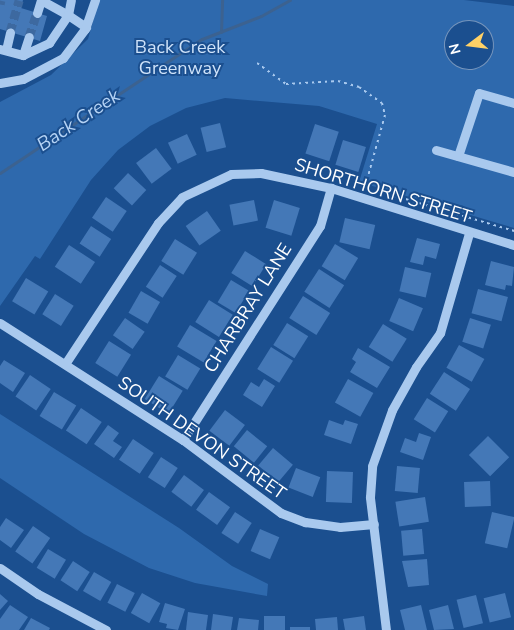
<!DOCTYPE html>
<style>
body{margin:0}
#map{position:relative;width:514px;height:630px;overflow:hidden;background:#1b4f8f;font-family:"Nunito Sans",sans-serif}
div>[style]{position:absolute}
[style*='--x']{left:calc(var(--x)*1px);top:calc(var(--y)*1px);width:calc(var(--w)*1px);rotate:calc(var(--a)*1deg)}
.green>*{inset:0;background:#2e69ad}
.stream>*{height:3px;margin:-1.5px;padding:0 1.5px;transform-origin:1.5px;border-radius:1.5px;background:#3c6290}
.building>*{inset:0;background:#4478b7;transform-origin:0 0}
.minor-tunnel>*{height:9px;margin-top:-4.5px;transform-origin:0;background:repeating-linear-gradient(90deg,#3d69a0 0 9px,transparent 0 13.5px)}
.path>*{height:2px;margin-top:-1px;transform-origin:0;background:repeating-linear-gradient(90deg,#a9c9ee 0 2.5px,transparent 0 6.5px)}
.minor>*{height:9px;margin:-4.5px;padding:0 4.5px;transform-origin:4.5px;border-radius:4.5px;background:#a9c9ee}
span{translate:-50% -50%;white-space:nowrap;text-align:center;line-height:1.15;-webkit-text-stroke:4px #1b4f8f;paint-order:stroke}
.park-label{font-size:18px;color:#cfe3fa}
.street-label{font-size:18px;color:#fff}
.water-label{font-size:19px;color:#b5d3f5;font-style:italic}
.north{position:absolute;left:444px;top:20px;width:50px;height:50px;box-sizing:border-box;background:#1b4f8f;border:1px solid #7695bc;border-radius:50%;rotate:255deg;font-size:14px;font-weight:700;line-height:20px;text-align:center;color:#fff}
.north::after{content:'';display:block;margin:auto;width:18px;height:22px;background:#ffd166;clip-path:polygon(50% 0,100% 100%,50% 72%,0 100%)}
</style>
<div id="map">
<div class="green">
<i style="clip-path:polygon(evenodd,99px 0,464px 0,514px 6px,514px 228px,359px 182px,377px 124px,319px 106px,225px 98px,186px 108px,150px 126px,118px 150px,91px 180px,40px 259px,35px 256px,0 306px,0 102px,51px 75px,88px 39px,99px 0,454px 30px,484px 30px,484px 60px,454px 60px,454px 30px)"></i>
<i style="clip-path:polygon(0 414px,179px 528px,232px 566px,268px 584px,267px 596px,195px 583px,149px 568px,84px 534px,0 478px)"></i>
</div>
<div class="stream">
<i style="--x:221;--y:32;--w:32;--a:-88"></i>
<i style="--x:0;--y:173;--w:242;--a:-33.6"></i>
<i style="--x:202;--y:39;--w:63;--a:-21.3"></i>
<i style="--x:261;--y:16;--w:33;--a:-29"></i>
</div>
<div class="building">
<i style="clip-path:polygon(0 0,23px 0,21px 8px,47px 16px,40px 41px,0 29px)"></i>
<i style="left:220px;top:123px;width:25px;height:20px;rotate:76deg"></i>
<i style="left:315px;top:124px;width:25px;height:31px;rotate:18deg"></i>
<i style="left:187px;top:134px;width:23px;height:21px;rotate:65deg"></i>
<i style="left:343px;top:140px;width:24px;height:26px;rotate:17deg"></i>
<i style="left:156px;top:148px;width:26px;height:25px;rotate:53deg"></i>
<i style="left:128px;top:173px;width:25px;height:21px;rotate:43deg"></i>
<i style="left:106px;top:197px;width:25px;height:25px;rotate:34deg"></i>
<i style="left:254px;top:200px;width:21px;height:25px;rotate:79deg"></i>
<i style="left:274px;top:200px;width:27px;height:29px;rotate:17deg"></i>
<i style="left:207px;top:211px;width:24px;height:26px;rotate:55deg"></i>
<i style="left:345px;top:218px;width:31px;height:25px;rotate:13deg"></i>
<i style="left:91px;top:226px;width:24px;height:21px;rotate:33deg"></i>
<i style="clip-path:polygon(417px 238px,440px 244px,436px 259px,425px 256px,423px 265px,410px 262px)"></i>
<i style="left:175px;top:239px;width:26px;height:26px;rotate:32deg"></i>
<i style="left:335px;top:244px;width:27px;height:26px;rotate:31deg"></i>
<i style="left:69px;top:245px;width:31px;height:26px;rotate:33deg"></i>
<i style="left:245px;top:251px;width:25px;height:26px;rotate:32deg"></i>
<i style="clip-path:polygon(491px 261px,514px 267px,512px 286px,506px 285px,505px 290px,485px 285px)"></i>
<i style="left:160px;top:265px;width:20px;height:26px;rotate:33deg"></i>
<i style="left:405px;top:267px;width:27px;height:25px;rotate:13deg"></i>
<i style="left:319px;top:269px;width:30px;height:27px;rotate:33deg"></i>
<i style="left:26px;top:278px;width:26px;height:27px;rotate:31deg"></i>
<i style="left:231px;top:280px;width:21px;height:26px;rotate:31deg"></i>
<i style="left:478px;top:289px;width:31px;height:25px;rotate:15deg"></i>
<i style="left:141px;top:291px;width:22px;height:25px;rotate:30deg"></i>
<i style="left:55px;top:294px;width:22px;height:24px;rotate:32deg"></i>
<i style="left:303px;top:296px;width:32px;height:26px;rotate:32deg"></i>
<i style="left:399px;top:298px;width:26px;height:25px;rotate:23deg"></i>
<i style="left:209px;top:300px;width:28px;height:26px;rotate:32deg"></i>
<i style="left:125px;top:318px;width:24px;height:21px;rotate:35deg"></i>
<i style="left:470px;top:318px;width:22px;height:25px;rotate:18deg"></i>
<i style="left:287px;top:323px;width:25px;height:26px;rotate:32deg"></i>
<i style="left:383px;top:324px;width:28px;height:27px;rotate:32deg"></i>
<i style="left:190px;top:325px;width:31px;height:25px;rotate:31deg"></i>
<i style="left:109px;top:341px;width:26px;height:26px;rotate:32deg"></i>
<i style="left:459px;top:345px;width:29px;height:26px;rotate:29deg"></i>
<i style="left:271px;top:347px;width:26px;height:26px;rotate:32deg"></i>
<i style="clip-path:polygon(358px 348px,390px 367px,377px 388px,350px 372px,356px 362px,352px 359px)"></i>
<i style="left:178px;top:355px;width:26px;height:25px;rotate:31deg"></i>
<i style="clip-path:polygon(4px 360px,25px 373px,13px 392px,0 383px,0 366px)"></i>
<i style="left:444px;top:372px;width:31px;height:26px;rotate:33deg"></i>
<i style="left:30px;top:375px;width:25px;height:26px;rotate:34deg"></i>
<i style="left:159px;top:376px;width:28px;height:27px;rotate:32deg"></i>
<i style="clip-path:polygon(264px 379px,275px 386px,262px 407px,243px 395px,251px 382px,259px 387px)"></i>
<i style="left:348px;top:379px;width:29px;height:27px;rotate:29deg"></i>
<i style="left:54px;top:392px;width:26px;height:28px;rotate:31deg"></i>
<i style="left:427px;top:398px;width:25px;height:25px;rotate:32deg"></i>
<i style="left:81px;top:408px;width:25px;height:27px;rotate:34deg"></i>
<i style="left:225px;top:410px;width:25px;height:26px;rotate:37deg"></i>
<i style="clip-path:polygon(329px 420px,343px 425px,345px 420px,358px 424px,351px 444px,324px 435px)"></i>
<i style="clip-path:polygon(108px 425px,119px 433px,113px 441px,122px 447px,114px 458px,94px 444px)"></i>
<i style="left:247px;top:430px;width:26px;height:21px;rotate:39deg"></i>
<i style="clip-path:polygon(419px 433px,431px 437px,423px 460px,400px 452px,405px 438px,416px 442px)"></i>
<i style="left:488px;top:436px;width:30px;height:27px;rotate:45deg"></i>
<i style="left:133px;top:439px;width:25px;height:25px;rotate:34deg"></i>
<i style="left:273px;top:448px;width:26px;height:23px;rotate:40deg"></i>
<i style="left:161px;top:457px;width:20px;height:24px;rotate:33deg"></i>
<i style="left:397px;top:466px;width:23px;height:25px;rotate:5deg"></i>
<i style="left:296px;top:468px;width:26px;height:21px;rotate:21deg"></i>
<i style="left:327px;top:471px;width:26px;height:31px;rotate:2deg"></i>
<i style="left:184px;top:475px;width:25px;height:21px;rotate:37deg"></i>
<i style="left:490px;top:481px;width:25px;height:26px;rotate:88deg"></i>
<i style="left:209px;top:492px;width:26px;height:22px;rotate:36deg"></i>
<i style="left:425px;top:497px;width:25px;height:30px;rotate:81deg"></i>
<i style="left:235px;top:512px;width:20px;height:25px;rotate:33deg"></i>
<i style="left:492px;top:512px;width:23px;height:32px;rotate:13deg"></i>
<i style="clip-path:polygon(6px 518px,24px 530px,11px 548px,0 540px,0 527px)"></i>
<i style="left:33px;top:526px;width:21px;height:31px;rotate:35deg"></i>
<i style="left:260px;top:529px;width:21px;height:24px;rotate:23deg"></i>
<i style="left:422px;top:529px;width:25px;height:21px;rotate:85deg"></i>
<i style="left:48px;top:549px;width:21px;height:22px;rotate:31deg"></i>
<i style="clip-path:polygon(427px 559px,429px 585px,408px 587px,402px 561px)"></i>
<i style="left:73px;top:561px;width:20px;height:23px;rotate:33deg"></i>
<i style="left:94px;top:572px;width:20px;height:22px;rotate:30deg"></i>
<i style="left:117px;top:584px;width:20px;height:21px;rotate:27deg"></i>
<i style="left:142px;top:593px;width:21px;height:23px;rotate:29deg"></i>
<i style="left:505px;top:593px;width:25px;height:22px;rotate:76deg"></i>
<i style="clip-path:polygon(0 594px,8px 601px,0 610px)"></i>
<i style="left:476px;top:595px;width:29px;height:20px;rotate:76deg"></i>
<i style="clip-path:polygon(165px 603px,185px 609px,178px 630px,166px 628px,167px 624px,159px 622px)"></i>
<i style="clip-path:polygon(10px 605px,28px 617px,19px 630px,0 630px,0 619px)"></i>
<i style="clip-path:polygon(421px 605px,427px 630px,405px 630px,400px 610px)"></i>
<i style="clip-path:polygon(448px 605px,454px 629px,434px 630px,429px 610px)"></i>
<i style="clip-path:polygon(188px 612px,208px 615px,206px 630px,186px 630px)"></i>
<i style="clip-path:polygon(213px 614px,233px 617px,231px 630px,211px 630px)"></i>
<i style="left:264px;top:616px;width:21px;height:14px"></i>
<i style="clip-path:polygon(364px 616px,366px 630px,345px 630px,343px 619px)"></i>
<i style="clip-path:polygon(337px 617px,338px 630px,316px 630px,315px 619px)"></i>
<i style="clip-path:polygon(31px 618px,50px 628px,49px 630px,24px 630px)"></i>
<i style="clip-path:polygon(239px 618px,259px 620px,258px 630px,237px 630px)"></i>
<i style="left:290px;top:627px;width:20px;height:3px"></i>
</div>
<div class="minor-tunnel">
<i style="--x:0;--y:4;--w:4;--a:-76"></i>
<i style="--x:10;--y:32;--w:33;--a:-74"></i>
<i style="--x:29;--y:37;--w:25;--a:-72"></i>
</div>
<div class="path">
<i style="--x:257;--y:63;--w:36;--a:36"></i>
<i style="--x:286;--y:84;--w:52;--a:-3.3"></i>
<i style="--x:338;--y:81;--w:22;--a:16"></i>
<i style="--x:359;--y:87;--w:28;--a:35"></i>
<i style="--x:382;--y:103;--w:12;--a:76"></i>
<i style="--x:385;--y:115;--w:75;--a:105.5"></i>
<i style="--x:375;--y:190;--w:145;--a:16.4"></i>
</div>
<div class="minor">
<i style="--x:41;--y:0;--w:31;--a:29"></i>
<i style="--x:68;--y:15;--w:15;--a:-79"></i>
<i style="--x:37;--y:13;--w:14;--a:-73"></i>
<i style="--x:0;--y:49;--w:24;--a:15"></i>
<i style="--x:23;--y:55;--w:29;--a:-25"></i>
<i style="--x:49;--y:43;--w:34;--a:-56"></i>
<i style="--x:68;--y:15;--w:22;--a:34"></i>
<i style="--x:6;--y:50;--w:18;--a:-77"></i>
<i style="--x:23;--y:55;--w:19;--a:-72"></i>
<i style="--x:0;--y:83;--w:23;--a:-10"></i>
<i style="--x:23;--y:79;--w:45;--a:-27.7"></i>
<i style="--x:63;--y:58;--w:36;--a:-53"></i>
<i style="--x:85;--y:29;--w:31;--a:-71"></i>
<i style="--x:436;--y:150;--w:81;--a:15.8"></i>
<i style="--x:458;--y:156;--w:66;--a:-71.6"></i>
<i style="--x:479;--y:93;--w:36;--a:16"></i>
<i style="--x:0;--y:323;--w:217;--a:32.6"></i>
<i style="--x:183;--y:440;--w:122;--a:36.7"></i>
<i style="--x:281;--y:513;--w:26;--a:21"></i>
<i style="--x:305;--y:522;--w:35;--a:8"></i>
<i style="--x:340;--y:527;--w:34;--a:-5"></i>
<i style="--x:65;--y:364;--w:169;--a:-56.6"></i>
<i style="--x:158;--y:223;--w:35;--a:-47"></i>
<i style="--x:182;--y:197;--w:54;--a:-25.1"></i>
<i style="--x:231;--y:174;--w:30;--a:-2"></i>
<i style="--x:261;--y:173;--w:72;--a:12.1"></i>
<i style="--x:331;--y:188;--w:192;--a:17.3"></i>
<i style="--x:183;--y:440;--w:254;--a:-57.4"></i>
<i style="--x:320;--y:226;--w:40;--a:-74"></i>
<i style="--x:0;--y:568;--w:46;--a:34.4"></i>
<i style="--x:38;--y:594;--w:77;--a:27.9"></i>
<i style="--x:386;--y:630;--w:134;--a:-96.9"></i>
<i style="--x:370;--y:497;--w:31;--a:-86"></i>
<i style="--x:372;--y:466;--w:59;--a:-70.3"></i>
<i style="--x:392;--y:410;--w:49;--a:-60.8"></i>
<i style="--x:416;--y:367;--w:42;--a:-54.8"></i>
<i style="--x:440;--y:333;--w:104;--a:-73.8"></i>
</div>
<div class="park-label">
<span style="left:180px;top:58px">Back Creek<br>Greenway</span>
</div>
<div class="street-label">
<span style="left:383px;top:191px;rotate:17deg">SHORTHORN STREET</span>
<span style="left:248px;top:308px;rotate:-58deg">CHARBRAY LANE</span>
<span style="left:202px;top:438px;rotate:35deg">SOUTH DEVON STREET</span>
</div>
<div class="water-label">
<span style="left:79px;top:121px;rotate:-34deg">Back Creek</span>
</div>
<div class="north">N</div>
</div>
